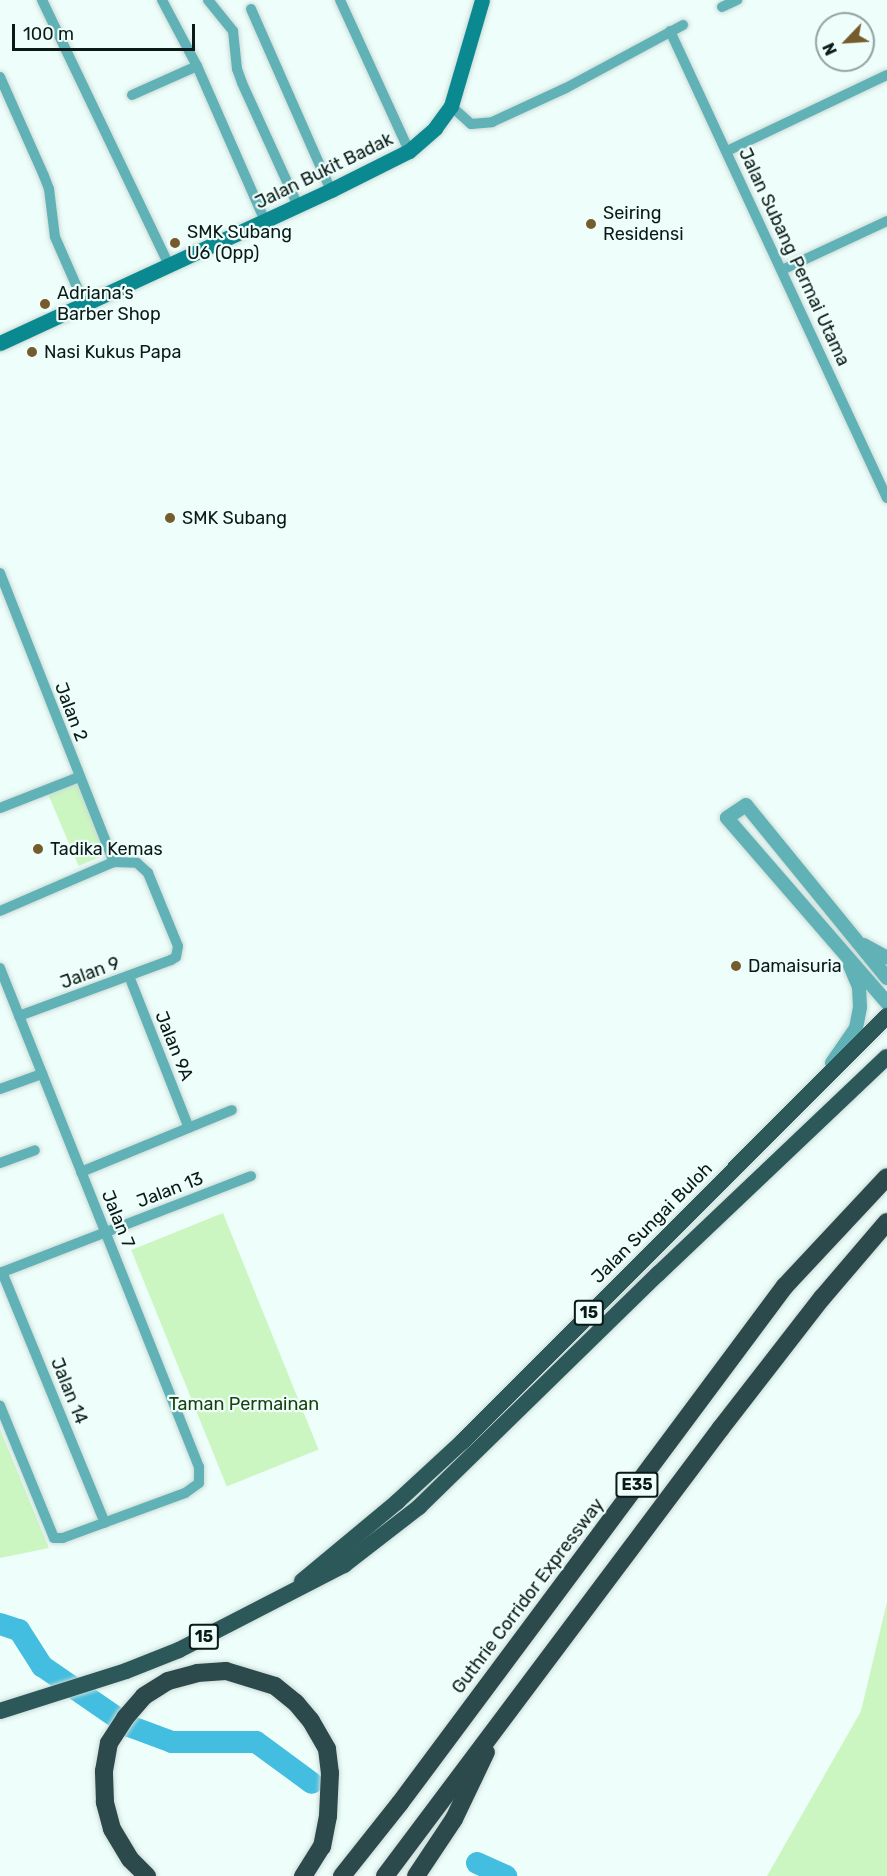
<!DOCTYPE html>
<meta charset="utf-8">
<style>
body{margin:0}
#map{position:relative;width:887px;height:1876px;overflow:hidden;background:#eefefa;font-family:Rubik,sans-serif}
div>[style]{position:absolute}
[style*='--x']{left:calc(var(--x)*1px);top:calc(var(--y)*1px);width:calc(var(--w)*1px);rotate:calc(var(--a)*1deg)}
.green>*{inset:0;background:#ccf6c1;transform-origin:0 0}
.river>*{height:22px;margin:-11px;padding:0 11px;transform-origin:11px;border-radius:11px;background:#43bde0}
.roads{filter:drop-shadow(0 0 2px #cadad6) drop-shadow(0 0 2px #cadad6)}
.minor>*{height:10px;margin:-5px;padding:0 5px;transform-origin:5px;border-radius:5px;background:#61b2b7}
.tertiary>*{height:14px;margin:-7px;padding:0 7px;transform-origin:7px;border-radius:7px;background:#61b2b7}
.secondary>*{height:15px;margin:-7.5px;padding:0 7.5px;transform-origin:7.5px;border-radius:7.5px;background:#0b8990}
.trunk>*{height:16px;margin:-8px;padding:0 8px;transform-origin:8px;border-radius:8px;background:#2c585a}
.motorway>*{height:18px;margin:-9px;padding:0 9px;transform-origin:9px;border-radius:9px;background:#2c494b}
.dots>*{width:16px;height:16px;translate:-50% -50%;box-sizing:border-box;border:3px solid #eefefa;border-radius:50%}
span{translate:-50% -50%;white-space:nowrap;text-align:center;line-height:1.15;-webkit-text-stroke:4.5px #eefefa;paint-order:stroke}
.shield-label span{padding:2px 4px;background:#eefefa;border:2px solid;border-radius:4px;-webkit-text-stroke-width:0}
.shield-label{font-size:16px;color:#0b1a17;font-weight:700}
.street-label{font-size:18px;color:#0b1a17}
.poi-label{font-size:18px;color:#0b1a17}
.left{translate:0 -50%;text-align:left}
.park-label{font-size:18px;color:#1b4110}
.north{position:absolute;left:815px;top:12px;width:60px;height:60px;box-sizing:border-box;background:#eefefa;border:2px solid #93a39f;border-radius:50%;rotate:245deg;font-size:16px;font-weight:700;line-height:24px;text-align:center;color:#0b1a17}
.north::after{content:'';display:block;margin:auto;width:21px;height:27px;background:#765b2d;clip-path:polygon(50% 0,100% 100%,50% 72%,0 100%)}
.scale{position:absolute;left:12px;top:24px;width:183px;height:27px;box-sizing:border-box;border:3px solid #0b1a17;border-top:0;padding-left:8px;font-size:18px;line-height:21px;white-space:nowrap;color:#0b1a17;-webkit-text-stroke:4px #eefefa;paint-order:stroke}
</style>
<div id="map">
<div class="green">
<i style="left:77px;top:783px;width:77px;height:31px;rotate:67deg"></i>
<i style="left:223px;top:1213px;width:255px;height:99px;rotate:68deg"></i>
<i style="clip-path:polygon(0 1429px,49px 1548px,0 1558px)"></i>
<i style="clip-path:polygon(887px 1602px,887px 1876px,767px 1876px,861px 1711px)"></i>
</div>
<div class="river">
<i style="--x:0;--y:1624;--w:20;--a:18"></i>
<i style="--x:19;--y:1630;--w:43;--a:57.4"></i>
<i style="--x:42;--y:1666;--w:106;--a:34.6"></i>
<i style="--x:129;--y:1726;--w:46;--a:20.4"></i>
<i style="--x:172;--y:1742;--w:84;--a:0"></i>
<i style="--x:256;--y:1742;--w:69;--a:36.2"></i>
<i style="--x:477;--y:1863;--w:32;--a:24"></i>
</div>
<div class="roads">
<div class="minor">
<i style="--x:42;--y:0;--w:292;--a:64.4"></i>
<i style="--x:162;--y:0;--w:75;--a:62.1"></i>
<i style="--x:197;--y:66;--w:169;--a:66.3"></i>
<i style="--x:208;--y:0;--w:40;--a:51"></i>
<i style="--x:233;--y:31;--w:38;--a:84"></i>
<i style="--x:237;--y:69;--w:15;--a:70"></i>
<i style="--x:242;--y:83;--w:135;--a:65.5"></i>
<i style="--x:340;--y:0;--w:166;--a:65.4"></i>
<i style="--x:722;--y:7;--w:17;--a:-25"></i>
<i style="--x:251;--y:9;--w:198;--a:66.2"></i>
<i style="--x:670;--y:31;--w:515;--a:65.08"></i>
<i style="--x:0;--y:77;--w:108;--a:66"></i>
<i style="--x:44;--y:176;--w:14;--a:69"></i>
<i style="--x:49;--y:189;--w:48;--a:82.9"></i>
<i style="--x:55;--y:237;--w:72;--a:66.3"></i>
<i style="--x:132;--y:95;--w:71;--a:-24"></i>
<i style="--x:451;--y:106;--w:27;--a:42"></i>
<i style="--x:471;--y:124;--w:21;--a:-5"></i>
<i style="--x:492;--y:122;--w:81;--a:-24.7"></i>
<i style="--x:566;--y:88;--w:133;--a:-28.3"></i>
<i style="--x:727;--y:151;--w:177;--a:-25.4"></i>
<i style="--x:782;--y:270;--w:116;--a:-25"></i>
<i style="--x:0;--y:573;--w:311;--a:68.5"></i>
<i style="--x:0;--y:808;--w:85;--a:-21.4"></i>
<i style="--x:0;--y:911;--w:124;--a:-23.3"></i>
<i style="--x:114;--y:862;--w:23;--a:2"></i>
<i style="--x:137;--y:863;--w:15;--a:42"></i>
<i style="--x:148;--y:873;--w:79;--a:67.7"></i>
<i style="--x:178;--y:946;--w:11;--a:100"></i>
<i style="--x:176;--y:957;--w:6;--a:149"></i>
<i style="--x:171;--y:960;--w:162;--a:159.8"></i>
<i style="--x:0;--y:968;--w:537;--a:68.26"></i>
<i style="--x:199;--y:1467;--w:16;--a:90"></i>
<i style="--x:199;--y:1483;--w:17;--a:144"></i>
<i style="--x:185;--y:1493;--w:130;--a:159.8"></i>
<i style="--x:63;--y:1538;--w:9;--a:180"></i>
<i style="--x:54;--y:1538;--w:143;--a:-112.2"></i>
<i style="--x:129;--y:976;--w:163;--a:68.5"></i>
<i style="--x:0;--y:1089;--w:45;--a:-19.7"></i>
<i style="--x:0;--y:1163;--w:37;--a:-20"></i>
<i style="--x:81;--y:1172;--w:163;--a:-22.3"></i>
<i style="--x:2;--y:1272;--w:271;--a:67.7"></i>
<i style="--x:0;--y:1273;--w:269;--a:-21.1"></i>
</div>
<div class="tertiary">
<i style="--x:864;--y:945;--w:26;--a:29"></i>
<i style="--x:887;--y:978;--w:223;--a:-129.2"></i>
<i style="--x:746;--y:805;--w:23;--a:146"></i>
<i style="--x:727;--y:818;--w:245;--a:49.1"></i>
<i style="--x:832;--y:1063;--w:42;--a:-55.6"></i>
<i style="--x:856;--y:1028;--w:21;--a:-79"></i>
<i style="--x:860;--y:1007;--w:20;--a:-93"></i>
<i style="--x:859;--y:987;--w:23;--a:-113"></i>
</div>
<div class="secondary">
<i style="--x:0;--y:343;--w:365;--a:-24.8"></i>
<i style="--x:331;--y:190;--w:87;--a:-26.6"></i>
<i style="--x:409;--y:151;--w:35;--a:-41"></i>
<i style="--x:435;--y:128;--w:27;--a:-54"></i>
<i style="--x:451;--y:106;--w:110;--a:-73.7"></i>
</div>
<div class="trunk">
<i style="--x:302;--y:1581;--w:124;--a:-39.7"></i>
<i style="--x:397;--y:1502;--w:88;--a:-42.7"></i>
<i style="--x:462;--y:1442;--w:602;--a:-45.07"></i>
<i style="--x:0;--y:1711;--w:132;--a:-17.6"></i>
<i style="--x:126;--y:1671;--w:57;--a:-21.6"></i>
<i style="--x:179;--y:1650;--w:186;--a:-27.3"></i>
<i style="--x:344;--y:1565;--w:95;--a:-37.7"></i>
<i style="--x:419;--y:1507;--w:334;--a:-44.3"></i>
<i style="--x:658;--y:1274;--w:315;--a:-43.5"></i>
</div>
<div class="motorway">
<i style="--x:147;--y:1876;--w:24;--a:-135"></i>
<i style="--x:130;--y:1859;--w:35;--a:-121"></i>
<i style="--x:112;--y:1829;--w:28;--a:-105"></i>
<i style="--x:105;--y:1802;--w:31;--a:-92"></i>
<i style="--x:104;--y:1771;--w:28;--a:-80"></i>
<i style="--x:109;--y:1743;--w:30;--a:-57"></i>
<i style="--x:125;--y:1718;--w:29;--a:-49"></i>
<i style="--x:144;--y:1696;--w:28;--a:-32"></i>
<i style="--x:168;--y:1681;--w:30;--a:-15"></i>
<i style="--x:197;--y:1673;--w:29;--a:-4"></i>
<i style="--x:226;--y:1671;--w:51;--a:17"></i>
<i style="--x:275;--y:1686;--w:27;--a:39"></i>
<i style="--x:296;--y:1703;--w:23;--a:50"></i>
<i style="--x:311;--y:1721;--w:32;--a:60"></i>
<i style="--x:327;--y:1749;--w:24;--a:83"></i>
<i style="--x:330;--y:1773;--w:43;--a:92.7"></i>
<i style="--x:328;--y:1816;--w:31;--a:101"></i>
<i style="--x:322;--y:1846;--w:36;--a:122"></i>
<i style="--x:342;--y:1876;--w:93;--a:-51.5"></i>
<i style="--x:400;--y:1803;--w:645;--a:-53.33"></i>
<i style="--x:785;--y:1286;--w:149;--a:-46.9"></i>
<i style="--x:385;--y:1876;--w:560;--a:-53.13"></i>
<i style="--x:721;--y:1428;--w:165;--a:-52.2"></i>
<i style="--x:822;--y:1298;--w:100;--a:-49.5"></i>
<i style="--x:416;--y:1876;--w:69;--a:-56.3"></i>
<i style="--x:454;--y:1819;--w:74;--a:-64.5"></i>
</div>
</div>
<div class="dots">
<i style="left:591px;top:224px;background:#765b2d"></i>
<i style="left:175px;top:243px;background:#765b2d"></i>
<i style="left:45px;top:304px;background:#765b2d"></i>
<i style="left:32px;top:352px;background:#765b2d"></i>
<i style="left:170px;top:518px;background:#765b2d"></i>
<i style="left:38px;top:849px;background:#765b2d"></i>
<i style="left:736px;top:966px;background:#765b2d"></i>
</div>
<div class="shield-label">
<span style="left:589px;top:1313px">15</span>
<span style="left:637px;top:1485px">E35</span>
<span style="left:204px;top:1637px">15</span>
</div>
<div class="street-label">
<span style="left:324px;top:171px;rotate:-26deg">Jalan Bukit Badak</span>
<span style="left:794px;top:257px;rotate:65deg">Jalan Subang Permai Utama</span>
<span style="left:71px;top:712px;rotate:69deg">Jalan 2</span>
<span style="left:90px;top:973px;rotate:-20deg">Jalan 9</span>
<span style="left:174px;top:1046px;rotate:68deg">Jalan 9A</span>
<span style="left:170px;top:1190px;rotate:-21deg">Jalan 13</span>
<span style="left:118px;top:1219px;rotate:68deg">Jalan 7</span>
<span style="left:652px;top:1223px;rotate:-45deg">Jalan Sungai Buloh</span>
<span style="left:69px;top:1391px;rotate:68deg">Jalan 14</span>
<span style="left:528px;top:1596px;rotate:-53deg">Guthrie Corridor Expressway</span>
</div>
<div class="poi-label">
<span class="left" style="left:603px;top:224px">Seiring<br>Residensi</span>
<span class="left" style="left:187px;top:243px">SMK Subang<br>U6 (Opp)</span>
<span class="left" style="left:57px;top:304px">Adriana’s<br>Barber Shop</span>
<span class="left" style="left:44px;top:352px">Nasi Kukus Papa</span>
<span class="left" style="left:182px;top:518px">SMK Subang</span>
<span class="left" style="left:50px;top:849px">Tadika Kemas</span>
<span class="left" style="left:748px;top:966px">Damaisuria</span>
</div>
<div class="park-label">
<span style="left:244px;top:1404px">Taman Permainan</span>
</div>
<div class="north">N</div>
<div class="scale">100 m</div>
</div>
